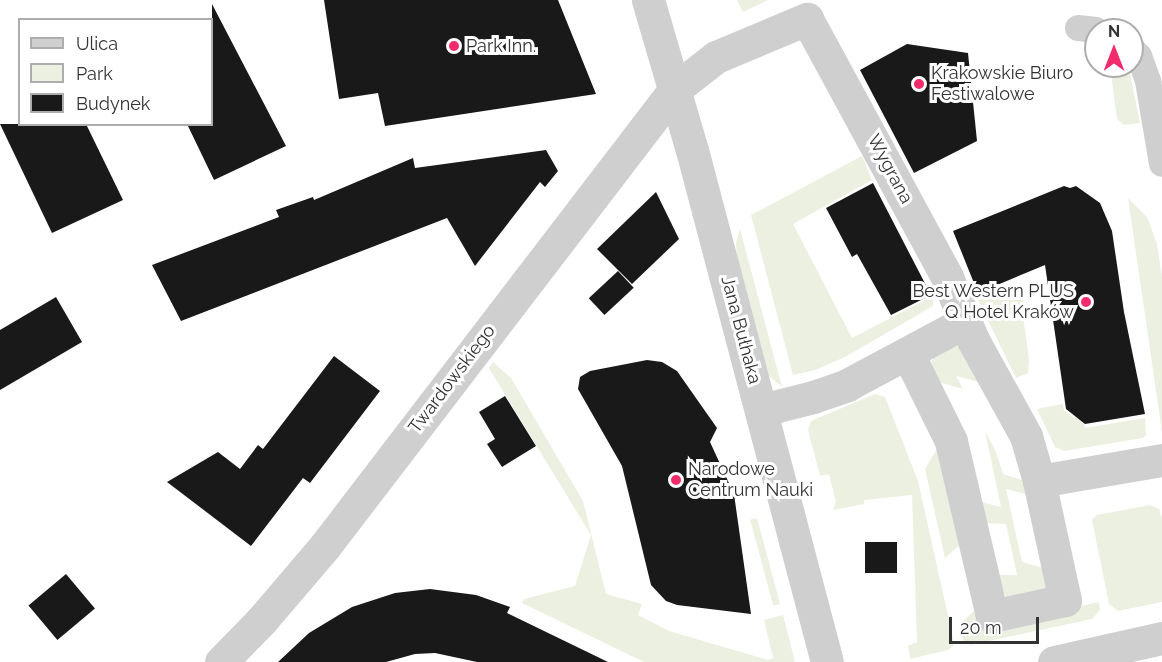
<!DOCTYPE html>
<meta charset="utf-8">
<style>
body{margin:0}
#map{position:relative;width:1162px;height:662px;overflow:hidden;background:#fff;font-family:Raleway,sans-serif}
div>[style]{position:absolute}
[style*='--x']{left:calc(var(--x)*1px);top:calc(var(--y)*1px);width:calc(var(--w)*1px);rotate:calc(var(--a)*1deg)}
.green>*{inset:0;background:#ecf0e0;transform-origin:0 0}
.building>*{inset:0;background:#191919;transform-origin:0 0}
.pedestrian>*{height:26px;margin:-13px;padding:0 13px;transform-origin:13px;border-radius:13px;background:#cfcfcf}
.minor>*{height:33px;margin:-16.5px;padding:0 16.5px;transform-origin:16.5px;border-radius:16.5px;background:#cfcfcf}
.dots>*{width:16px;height:16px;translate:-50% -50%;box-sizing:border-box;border:3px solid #fff;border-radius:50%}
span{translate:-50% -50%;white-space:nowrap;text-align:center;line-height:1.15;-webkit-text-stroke:6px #fff;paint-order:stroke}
.poi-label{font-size:18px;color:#323232}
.left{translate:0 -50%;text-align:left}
.right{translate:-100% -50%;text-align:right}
.street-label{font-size:18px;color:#323232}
.legend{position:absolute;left:18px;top:18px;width:195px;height:108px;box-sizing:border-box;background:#fff;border:2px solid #adadad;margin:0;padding:8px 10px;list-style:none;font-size:18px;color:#323232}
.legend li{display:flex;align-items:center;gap:12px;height:30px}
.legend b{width:30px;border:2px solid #adadad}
.north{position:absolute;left:1084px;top:18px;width:60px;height:60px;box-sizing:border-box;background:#fff;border:2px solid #adadad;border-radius:50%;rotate:0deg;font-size:16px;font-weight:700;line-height:24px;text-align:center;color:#323232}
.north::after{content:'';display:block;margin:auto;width:21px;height:27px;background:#f32b6c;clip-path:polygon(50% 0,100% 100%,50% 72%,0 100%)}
.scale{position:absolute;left:949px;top:617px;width:90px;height:27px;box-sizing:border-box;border:3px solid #323232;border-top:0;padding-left:8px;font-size:18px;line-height:21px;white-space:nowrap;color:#323232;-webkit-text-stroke:4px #fff;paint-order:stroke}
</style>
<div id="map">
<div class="green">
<i style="clip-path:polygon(737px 0,768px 0,743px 12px)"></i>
<i style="clip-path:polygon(1110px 66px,1127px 66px,1129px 69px,1140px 123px,1124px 125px,1117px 119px)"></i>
<i style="clip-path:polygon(862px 156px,872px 180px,793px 224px,852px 338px,933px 296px,933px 306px,845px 357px,815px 370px,793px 375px,751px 215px)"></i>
<i style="clip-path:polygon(1128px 198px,1147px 217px,1157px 244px,1162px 278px,1162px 432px)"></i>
<i style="clip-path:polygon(740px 229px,782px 387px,768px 375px,737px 257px,736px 243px)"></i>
<i style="clip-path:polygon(1018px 285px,1026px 290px,1022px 307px,1029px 360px,1028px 373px,1016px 378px,978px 300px)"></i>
<i style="clip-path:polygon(956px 346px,962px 348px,986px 384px,956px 376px,963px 389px,935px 381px,931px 365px,933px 358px,936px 353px)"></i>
<i style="clip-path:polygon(493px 362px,511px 378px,583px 501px,606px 594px,642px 604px,638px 615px,669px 631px,768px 660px,773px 658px,764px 620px,783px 615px,795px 662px,644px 662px,522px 603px,524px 599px,575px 586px,591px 535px,489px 368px)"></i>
<i style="clip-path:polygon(875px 394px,885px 397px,918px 481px,953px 638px,953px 646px,948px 650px,910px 659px,908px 646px,917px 642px,912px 495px,864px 500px,864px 504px,833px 510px,836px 502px,829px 474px,820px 476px,808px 430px,811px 421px)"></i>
<i style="clip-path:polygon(1063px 404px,1064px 410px,1074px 418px,1083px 417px,1085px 428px,1145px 418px,1146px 435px,1143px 438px,1064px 451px,1055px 447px,1037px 409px)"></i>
<i style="clip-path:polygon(985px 431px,996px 452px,1003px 474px,1028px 482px,1031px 495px,1006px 489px,1022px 562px,1047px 569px,1049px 587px,1007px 598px,994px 575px,1017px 575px,1006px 524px,982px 523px,977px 501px,1001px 507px)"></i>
<i style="clip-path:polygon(941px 442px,964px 541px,945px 558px,925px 469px)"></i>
<i style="clip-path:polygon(1150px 505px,1159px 509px,1162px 519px,1162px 602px,1118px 611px,1109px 604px,1092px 520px,1097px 515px)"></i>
<i style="left:757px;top:518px;width:89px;height:7px;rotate:75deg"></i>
<i style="clip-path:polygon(1099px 602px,1100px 610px,1092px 619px,975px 644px,970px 645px,963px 640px,960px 624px,979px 606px,984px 627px)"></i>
</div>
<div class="building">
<i style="clip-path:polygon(324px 0,558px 0,596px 94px,385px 126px,378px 93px,339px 99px)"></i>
<i style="clip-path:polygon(212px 4px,286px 146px,214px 180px,187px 124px,212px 124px)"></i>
<i style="clip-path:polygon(907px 44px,968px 53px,977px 141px,914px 173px,860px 70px)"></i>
<i style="clip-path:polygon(0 124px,86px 124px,123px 200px,52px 233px)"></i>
<i style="clip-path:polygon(546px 150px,558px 171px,545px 187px,540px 182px,475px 266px,447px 218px,181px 321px,152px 265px,279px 217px,276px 210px,313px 197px,314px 200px,413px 158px,415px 168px)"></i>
<i style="clip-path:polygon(873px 183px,931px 295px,891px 315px,857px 254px,852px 257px,826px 208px)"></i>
<i style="clip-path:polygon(1064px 186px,1070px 188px,1076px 186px,1100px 203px,1112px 231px,1124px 312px,1145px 414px,1085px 424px,1066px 409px,1045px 265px,978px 293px,953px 231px)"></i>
<i style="clip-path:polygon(656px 192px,679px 239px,632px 284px,597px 249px)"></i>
<i style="left:618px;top:271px;width:23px;height:40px;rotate:47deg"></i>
<i style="clip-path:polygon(56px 297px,82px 342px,0 390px,0 330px)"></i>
<i style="clip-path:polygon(334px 356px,380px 391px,310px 483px,303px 478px,251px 546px,167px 482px,218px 452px,240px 469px,258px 445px,263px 449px)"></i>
<i style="clip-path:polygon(647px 360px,662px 362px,677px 371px,717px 428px,710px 442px,734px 494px,751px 614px,677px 605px,666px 601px,651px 585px,622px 466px,578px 389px,580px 377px,590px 371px)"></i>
<i style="clip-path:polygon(505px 396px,536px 446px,502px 467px,487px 444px,495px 439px,479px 412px)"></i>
<i style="left:865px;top:542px;width:32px;height:31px"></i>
<i style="left:66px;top:574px;width:45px;height:49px;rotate:50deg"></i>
<i style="clip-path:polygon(430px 589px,476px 595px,510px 607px,507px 613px,608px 662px,477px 662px,435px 653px,415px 654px,386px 662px,278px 662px,309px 633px,352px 607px,395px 593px)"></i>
</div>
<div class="pedestrian">
<i style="--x:1078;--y:28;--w:18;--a:6"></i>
<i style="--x:1132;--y:49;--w:10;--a:45"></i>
<i style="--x:1139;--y:56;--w:27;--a:70"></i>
<i style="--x:1148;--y:81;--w:84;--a:80.4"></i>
</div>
<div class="minor">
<i style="--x:648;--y:0;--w:156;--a:73.7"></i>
<i style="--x:692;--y:150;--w:529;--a:75.23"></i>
<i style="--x:762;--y:410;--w:53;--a:-14.3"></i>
<i style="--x:813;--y:397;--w:36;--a:-19"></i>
<i style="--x:847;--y:385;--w:134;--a:-28.1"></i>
<i style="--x:1039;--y:481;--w:125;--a:-9.7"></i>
<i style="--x:221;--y:662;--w:57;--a:-45.7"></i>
<i style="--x:261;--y:621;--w:99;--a:-49.5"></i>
<i style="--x:325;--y:546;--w:576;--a:-52.55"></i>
<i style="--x:675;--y:89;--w:52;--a:-38"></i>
<i style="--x:716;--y:57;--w:99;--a:-22.7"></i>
<i style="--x:807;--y:19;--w:294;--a:61.5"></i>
<i style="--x:947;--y:277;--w:68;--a:67.6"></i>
<i style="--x:973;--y:340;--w:110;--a:61.1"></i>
<i style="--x:1026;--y:436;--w:47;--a:73.9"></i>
<i style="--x:1039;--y:481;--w:122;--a:77.7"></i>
<i style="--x:1065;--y:600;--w:75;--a:167.6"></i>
<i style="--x:992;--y:616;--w:180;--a:-103.2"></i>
<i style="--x:951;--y:441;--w:97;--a:-116.3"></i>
<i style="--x:1054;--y:662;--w:111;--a:-12.5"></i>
</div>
<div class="dots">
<i style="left:454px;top:46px;background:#f32b6c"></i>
<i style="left:919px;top:84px;background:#f32b6c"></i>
<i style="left:1086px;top:302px;background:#f32b6c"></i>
<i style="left:676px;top:480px;background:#f32b6c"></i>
</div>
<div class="poi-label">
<span class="left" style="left:466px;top:46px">Park Inn.</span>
<span class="left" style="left:931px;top:84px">Krakowskie Biuro<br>Festiwalowe</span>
<span class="right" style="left:1074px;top:302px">Best Western PLUS<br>Q Hotel Kraków</span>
<span class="left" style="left:688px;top:480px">Narodowe<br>Centrum Nauki</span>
</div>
<div class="street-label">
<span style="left:890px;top:169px;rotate:62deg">Wygrana</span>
<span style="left:741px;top:330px;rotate:75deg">Jana Bułhaka</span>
<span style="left:452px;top:379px;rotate:-53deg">Twardowskiego</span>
</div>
<ul class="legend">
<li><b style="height:8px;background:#cfcfcf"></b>Ulica</li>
<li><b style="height:16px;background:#ecf0e0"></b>Park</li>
<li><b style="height:16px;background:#191919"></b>Budynek</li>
</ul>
<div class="north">N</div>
<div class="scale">20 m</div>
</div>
